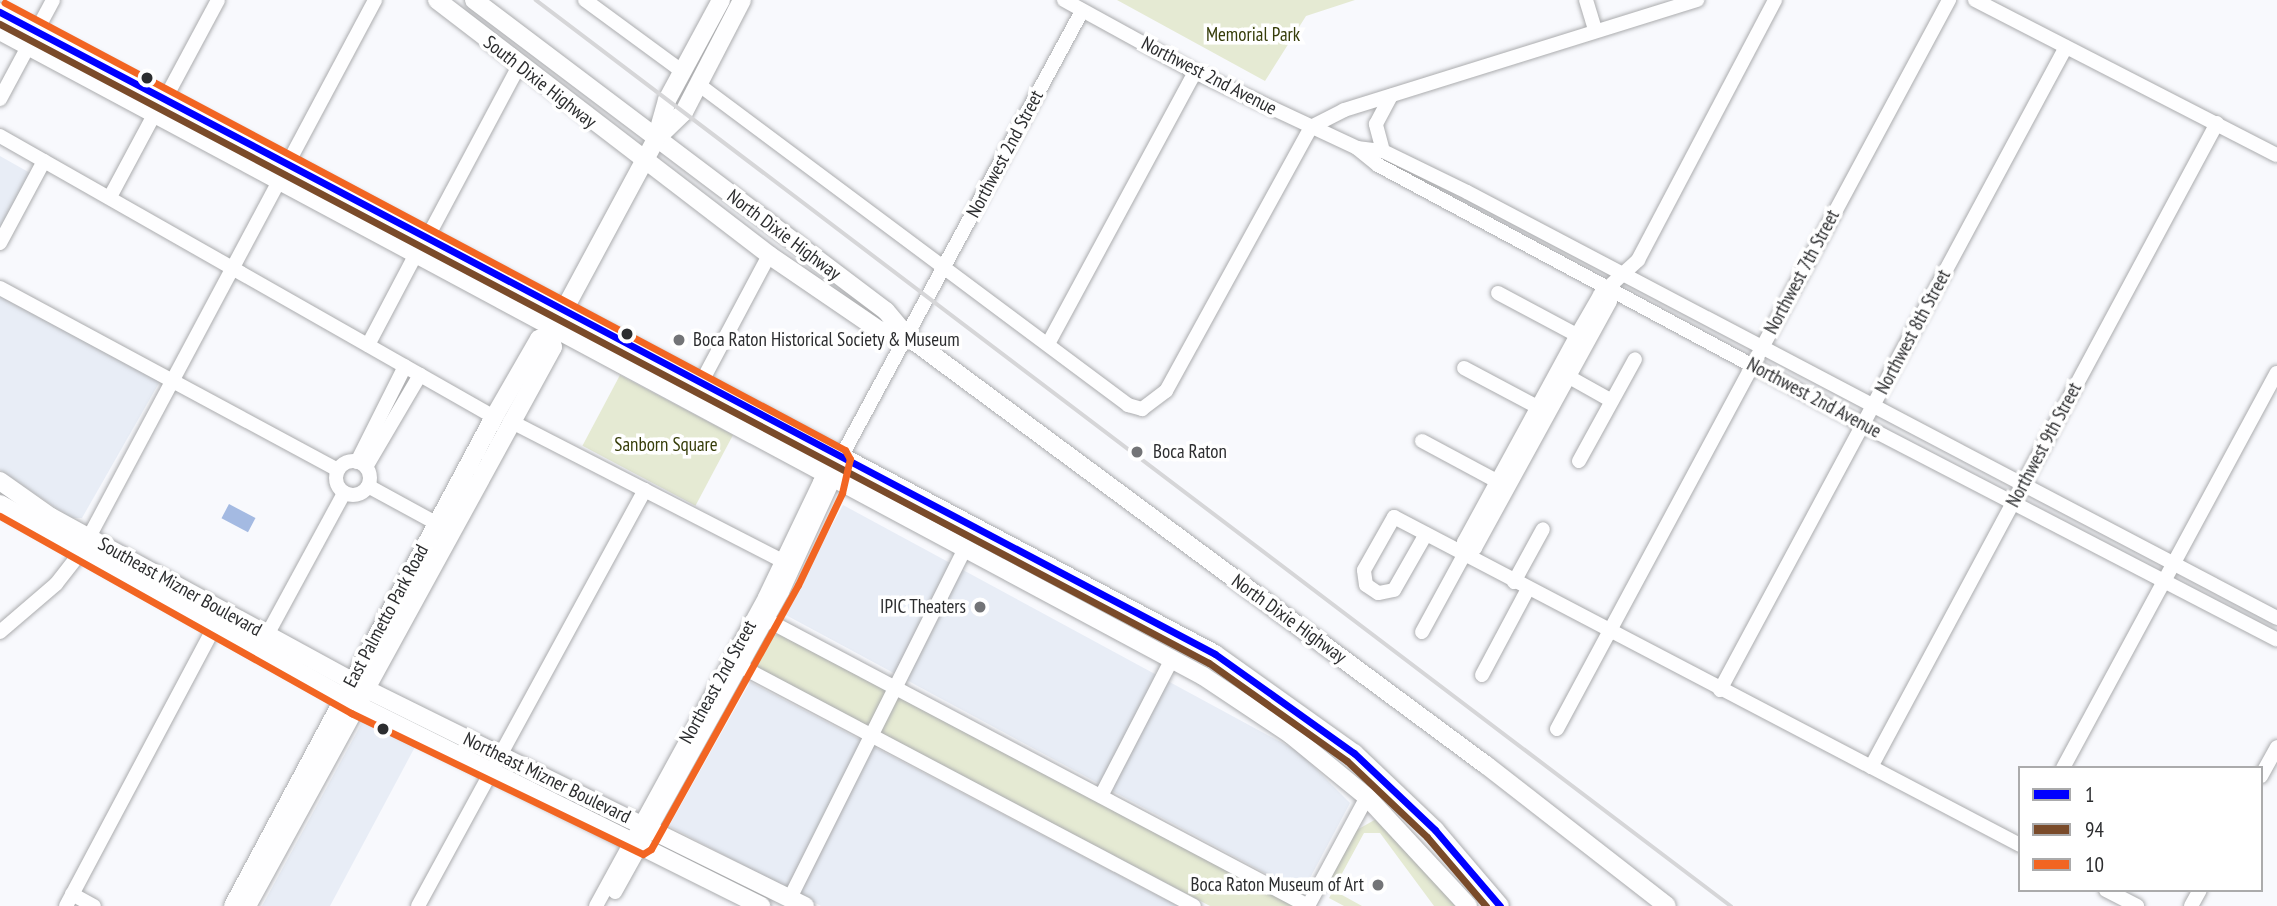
<!DOCTYPE html>
<style>
body{margin:0}
#map{position:relative;width:2277px;height:906px;overflow:hidden;background:#f8f9fd;font-family:"PT Sans Narrow",sans-serif}
div>[style]{position:absolute}
[style*='--x']{left:calc(var(--x)*1px);top:calc(var(--y)*1px);width:calc(var(--w)*1px);rotate:calc(var(--a)*1deg)}
.built>*{inset:0;background:#e8edf6}
.green>*{inset:0;background:#e5ead3;transform-origin:0 0}
.water>*{inset:0;background:#a4bae2;transform-origin:0 0}
.roads{filter:drop-shadow(0 0 2px #abacae) drop-shadow(0 0 2px #abacae)}
.minor>*{height:14px;margin:-7px;padding:0 7px;transform-origin:7px;border-radius:7px;background:#fefeff}
.minor>.ring{margin:-7px;padding:0;box-sizing:content-box;background:none;border:14px solid #fefeff;border-radius:50%}
.major>*{height:18px;margin:-9px;padding:0 9px;transform-origin:9px;border-radius:9px;background:#fefeff}
.rail>*{height:3.5px;margin:-1.75px;padding:0 1.75px;transform-origin:1.75px;border-radius:1.75px;background:#d6d6d8}
.bus-1>*{height:7px;margin:-3.5px;padding:0 3.5px;transform-origin:3.5px;border-radius:3.5px;background:#00f}
.bus-2>*{height:7px;margin:-3.5px;padding:0 3.5px;transform-origin:3.5px;border-radius:3.5px;background:#7a4b2a}
.bus-3>*{height:7px;margin:-3.5px;padding:0 3.5px;transform-origin:3.5px;border-radius:3.5px;background:#f26522}
.dots>*{width:19px;height:19px;translate:-50% -50%;box-sizing:border-box;border:4px solid #fff;border-radius:50%}
span{translate:-50% -50%;white-space:nowrap;text-align:center;line-height:1.15;-webkit-text-stroke:7px #fff;paint-order:stroke}
.park-label{font-size:19px;color:#363d09}
.street-label{font-size:19px;color:#2c2d2f}
.poi-label{font-size:19px;color:#2c2d2f}
.left{translate:0 -50%;text-align:left}
.right{translate:-100% -50%;text-align:right}
.legend{position:absolute;left:2018px;top:766px;width:245px;height:126px;box-sizing:border-box;background:#fff;border:2px solid #ababac;margin:0;padding:9px 12px;list-style:none;font-size:21px;color:#2c2d2f}
.legend li{display:flex;align-items:center;gap:14px;height:35px}
.legend b{width:35px;border:2px solid #ababac}
</style>
<div id="map">
<div class="built">
<i style="clip-path:polygon(0 156px,30px 173px,0 228px)"></i>
<i style="clip-path:polygon(0 288px,163px 376px,82px 518px,71px 518px,0 470px)"></i>
<i style="clip-path:polygon(843px 505px,1299px 752px,1350px 803px,1302px 893px,784px 614px)"></i>
<i style="clip-path:polygon(750px 682px,1178px 906px,821px 906px,669px 826px)"></i>
<i style="clip-path:polygon(364px 719px,416px 745px,330px 906px,262px 906px)"></i>
</div>
<div class="green">
<i style="clip-path:polygon(1117px 0,1355px 0,1306px 16px,1265px 81px)"></i>
<i style="left:620px;top:375px;width:128px;height:80px;rotate:28deg"></i>
<i style="clip-path:polygon(779px 634px,1294px 905px,1295px 906px,1210px 906px,760px 670px,752px 657px,765px 637px)"></i>
<i style="clip-path:polygon(1378px 818px,1434px 877px,1455px 906px,1434px 906px,1380px 833px,1364px 833px,1333px 890px,1362px 906px,1344px 906px,1329px 898px,1333px 891px,1324px 885px,1355px 831px)"></i>
</div>
<div class="water">
<i style="left:229px;top:504px;width:30px;height:16px;rotate:28deg"></i>
</div>
<div class="roads">
<div class="minor">
<i style="--x:585;--y:0;--w:122;--a:36.3"></i>
<i style="--x:1064;--y:0;--w:149;--a:28.8"></i>
<i style="--x:1195;--y:72;--w:179;--a:25.1"></i>
<i style="--x:1357;--y:148;--w:27;--a:39"></i>
<i style="--x:1378;--y:165;--w:550;--a:28.19"></i>
<i style="--x:1863;--y:425;--w:466;--a:27.4"></i>
<i style="--x:1586;--y:0;--w:31;--a:73"></i>
<i style="--x:1975;--y:0;--w:339;--a:27.2"></i>
<i style="--x:698;--y:84;--w:537;--a:36.74"></i>
<i style="--x:1128;--y:405;--w:15;--a:16"></i>
<i style="--x:1142;--y:409;--w:30;--a:-37"></i>
<i style="--x:1166;--y:391;--w:301;--a:-61.2"></i>
<i style="--x:1311;--y:127;--w:37;--a:-27"></i>
<i style="--x:1344;--y:110;--w:370;--a:-17.3"></i>
<i style="--x:0;--y:99;--w:112;--a:-61.8"></i>
<i style="--x:165;--y:99;--w:112;--a:-61.8"></i>
<i style="--x:0;--y:136;--w:568;--a:29.63"></i>
<i style="--x:1357;--y:148;--w:26;--a:7"></i>
<i style="--x:1383;--y:151;--w:93;--a:26"></i>
<i style="--x:1467;--y:192;--w:915;--a:27.74"></i>
<i style="--x:1383;--y:151;--w:28;--a:-105"></i>
<i style="--x:1376;--y:124;--w:32;--a:-62"></i>
<i style="--x:287;--y:165;--w:187;--a:-61.9"></i>
<i style="--x:110;--y:197;--w:95;--a:-61.8"></i>
<i style="--x:426;--y:240;--w:197;--a:-61.9"></i>
<i style="--x:0;--y:243;--w:93;--a:-61.8"></i>
<i style="--x:0;--y:288;--w:384;--a:28.3"></i>
<i style="--x:1498;--y:293;--w:98;--a:28.1"></i>
<i style="--x:1048;--y:344;--w:309;--a:-61.6"></i>
<i style="--x:368;--y:345;--w:103;--a:-62.2"></i>
<i style="--x:1464;--y:368;--w:92;--a:28"></i>
<i style="--x:1562;--y:373;--w:57;--a:29.2"></i>
<i style="--x:700;--y:385;--w:147;--a:-62"></i>
<i style="--x:510;--y:421;--w:317;--a:27.2"></i>
<i style="--x:1422;--y:441;--w:93;--a:28.2"></i>
<i style="--x:1579;--y:461;--w:116;--a:-61.2"></i>
<i class="ring" style="left:336px;top:461px;width:20px;height:20px"></i>
<i style="--x:357;--y:462;--w:107;--a:-63.4"></i>
<i style="--x:366;--y:467;--w:107;--a:-59.6"></i>
<i style="--x:368;--y:486;--w:77;--a:28.6"></i>
<i style="--x:1426;--y:534;--w:64;--a:119.7"></i>
<i style="--x:1394;--y:590;--w:16;--a:169"></i>
<i style="--x:1378;--y:593;--w:14;--a:-146"></i>
<i style="--x:1366;--y:585;--w:15;--a:-98"></i>
<i style="--x:1364;--y:570;--w:61;--a:-60.5"></i>
<i style="--x:1394;--y:517;--w:707;--a:27.65"></i>
<i style="--x:1464;--y:555;--w:13;--a:-32"></i>
<i style="--x:1475;--y:548;--w:281;--a:-61.3"></i>
<i style="--x:1610;--y:301;--w:13;--a:-77"></i>
<i style="--x:1514;--y:582;--w:60;--a:-61.3"></i>
<i style="--x:752;--y:622;--w:15;--a:-8"></i>
<i style="--x:767;--y:620;--w:612;--a:27.86"></i>
<i style="--x:0;--y:632;--w:74;--a:-40.6"></i>
<i style="--x:56;--y:584;--w:41;--a:-52"></i>
<i style="--x:81;--y:552;--w:422;--a:-61.9"></i>
<i style="--x:1422;--y:632;--w:88;--a:-61.4"></i>
<i style="--x:1464;--y:555;--w:13;--a:-90"></i>
<i style="--x:1464;--y:542;--w:236;--a:-61.4"></i>
<i style="--x:1577;--y:335;--w:46;--a:-60.1"></i>
<i style="--x:1600;--y:295;--w:52;--a:-42.6"></i>
<i style="--x:1638;--y:260;--w:294;--a:-62.2"></i>
<i style="--x:267;--y:635;--w:162;--a:-61.5"></i>
<i style="--x:734;--y:654;--w:15;--a:58"></i>
<i style="--x:742;--y:667;--w:511;--a:27.87"></i>
<i style="--x:1482;--y:675;--w:98;--a:-61.9"></i>
<i style="--x:1720;--y:690;--w:730;--a:-61.72"></i>
<i style="--x:1557;--y:729;--w:828;--a:-61.73"></i>
<i style="--x:1871;--y:767;--w:731;--a:-61.75"></i>
<i style="--x:2063;--y:768;--w:449;--a:-61.6"></i>
<i style="--x:2261;--y:776;--w:33;--a:-61"></i>
<i style="--x:1101;--y:796;--w:154;--a:-62.6"></i>
<i style="--x:2106;--y:890;--w:35;--a:27"></i>
<i style="--x:615;--y:892;--w:343;--a:-60.9"></i>
<i style="--x:782;--y:592;--w:132;--a:-65.4"></i>
<i style="--x:72;--y:894;--w:25;--a:29"></i>
<i style="--x:790;--y:898;--w:389;--a:-63.4"></i>
<i style="--x:66;--y:906;--w:326;--a:-62"></i>
<i style="--x:418;--y:906;--w:474;--a:-61.4"></i>
<i style="--x:596;--y:906;--w:352;--a:-61.3"></i>
<i style="--x:765;--y:597;--w:127;--a:-64.4"></i>
<i style="--x:820;--y:482;--w:30;--a:-49"></i>
<i style="--x:840;--y:459;--w:509;--a:-61.62"></i>
<i style="--x:1308;--y:906;--w:124;--a:-61.6"></i>
<i style="--x:2191;--y:906;--w:18;--a:-61"></i>
</div>
<div class="major">
<i style="--x:437;--y:0;--w:419;--a:37.5"></i>
<i style="--x:769;--y:255;--w:133;--a:34.3"></i>
<i style="--x:879;--y:330;--w:29;--a:12"></i>
<i style="--x:474;--y:0;--w:516;--a:37.05"></i>
<i style="--x:886;--y:311;--w:33;--a:50"></i>
<i style="--x:907;--y:336;--w:721;--a:36.54"></i>
<i style="--x:1486;--y:765;--w:229;--a:37.9"></i>
<i style="--x:0;--y:12;--w:1374;--a:27.85"></i>
<i style="--x:1215;--y:654;--w:171;--a:35.5"></i>
<i style="--x:1354;--y:753;--w:112;--a:43.5"></i>
<i style="--x:1435;--y:830;--w:100;--a:49.5"></i>
<i style="--x:0;--y:31;--w:1365;--a:28.2"></i>
<i style="--x:1203;--y:676;--w:105;--a:33.7"></i>
<i style="--x:1290;--y:734;--w:99;--a:39.3"></i>
<i style="--x:1367;--y:797;--w:149;--a:47.2"></i>
<i style="--x:659;--y:136;--w:35;--a:-44"></i>
<i style="--x:684;--y:112;--w:126;--a:-62.6"></i>
<i style="--x:0;--y:481;--w:62;--a:35.2"></i>
<i style="--x:51;--y:517;--w:357;--a:28.6"></i>
<i style="--x:364;--y:688;--w:492;--a:26.3"></i>
<i style="--x:0;--y:504;--w:408;--a:29.3"></i>
<i style="--x:356;--y:704;--w:453;--a:26.5"></i>
<i style="--x:233;--y:906;--w:554;--a:-61.91"></i>
<i style="--x:494;--y:417;--w:90;--a:-60"></i>
<i style="--x:539;--y:339;--w:11;--a:-15"></i>
<i style="--x:247;--y:906;--w:637;--a:-61.3"></i>
<i style="--x:553;--y:347;--w:11;--a:-105"></i>
<i style="--x:550;--y:336;--w:224;--a:-61.7"></i>
<i style="--x:656;--y:139;--w:41;--a:-74.2"></i>
<i style="--x:667;--y:100;--w:114;--a:-61.6"></i>
</div>
</div>
<div class="rail">
<i style="--x:536;--y:0;--w:1500;--a:37.17"></i>
</div>
<div class="bus-1">
<i style="--x:0;--y:12;--w:1374;--a:27.85"></i>
<i style="--x:1215;--y:654;--w:171;--a:35.5"></i>
<i style="--x:1354;--y:753;--w:112;--a:43.5"></i>
<i style="--x:1435;--y:830;--w:100;--a:49.5"></i>
</div>
<div class="bus-2">
<i style="--x:0;--y:24;--w:1367;--a:27.86"></i>
<i style="--x:1209;--y:663;--w:169;--a:35.4"></i>
<i style="--x:1347;--y:761;--w:110;--a:43.5"></i>
<i style="--x:1427;--y:837;--w:91;--a:49.5"></i>
</div>
<div class="bus-3">
<i style="--x:0;--y:516;--w:403;--a:29.3"></i>
<i style="--x:351;--y:713;--w:324;--a:25.8"></i>
<i style="--x:643;--y:854;--w:9;--a:-32"></i>
<i style="--x:651;--y:849;--w:302;--a:-60.9"></i>
<i style="--x:798;--y:585;--w:102;--a:-64.4"></i>
<i style="--x:842;--y:493;--w:35;--a:-77"></i>
<i style="--x:850;--y:459;--w:10;--a:-119"></i>
<i style="--x:845;--y:450;--w:952;--a:-151.98"></i>
</div>
<div class="dots">
<i style="left:147px;top:78px;background:#2c2d2f"></i>
<i style="left:627px;top:334px;background:#2c2d2f"></i>
<i style="left:679px;top:340px;background:#737477"></i>
<i style="left:1137px;top:452px;background:#737477"></i>
<i style="left:980px;top:607px;background:#737477"></i>
<i style="left:383px;top:729px;background:#2c2d2f"></i>
<i style="left:1378px;top:885px;background:#737477"></i>
</div>
<div class="park-label">
<span style="left:1253px;top:35px">Memorial Park</span>
<span style="left:666px;top:445px">Sanborn Square</span>
</div>
<div class="street-label">
<span style="left:1209px;top:76px;rotate:27deg">Northwest 2nd Avenue</span>
<span style="left:540px;top:82px;rotate:38deg">South Dixie Highway</span>
<span style="left:1005px;top:154px;rotate:-62deg">Northwest 2nd Street</span>
<span style="left:784px;top:235px;rotate:37deg">North Dixie Highway</span>
<span style="left:1802px;top:272px;rotate:-62deg">Northwest 7th Street</span>
<span style="left:1913px;top:332px;rotate:-62deg">Northwest 8th Street</span>
<span style="left:1814px;top:398px;rotate:28deg">Northwest 2nd Avenue</span>
<span style="left:2044px;top:445px;rotate:-62deg">Northwest 9th Street</span>
<span style="left:180px;top:587px;rotate:29deg">Southeast Mizner Boulevard</span>
<span style="left:386px;top:616px;rotate:-62deg">East Palmetto Park Road</span>
<span style="left:1289px;top:619px;rotate:36deg">North Dixie Highway</span>
<span style="left:718px;top:682px;rotate:-61deg">Northeast 2nd Street</span>
<span style="left:547px;top:778px;rotate:26deg">Northeast Mizner Boulevard</span>
</div>
<div class="poi-label">
<span class="left" style="left:693px;top:340px">Boca Raton Historical Society &amp; Museum</span>
<span class="left" style="left:1153px;top:452px">Boca Raton</span>
<span class="right" style="left:966px;top:607px">IPIC Theaters</span>
<span class="right" style="left:1364px;top:885px">Boca Raton Museum of Art</span>
</div>
<ul class="legend">
<li><b style="height:9px;background:#00f"></b>1</li>
<li><b style="height:9px;background:#7a4b2a"></b>94</li>
<li><b style="height:9px;background:#f26522"></b>10</li>
</ul>
</div>
